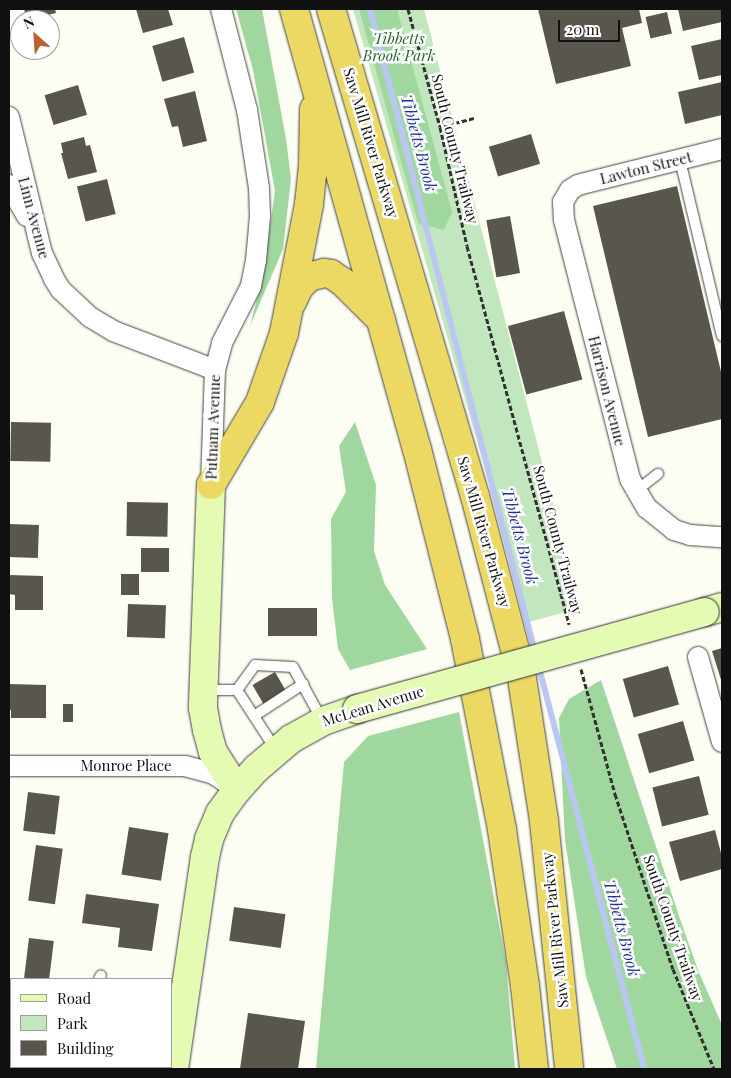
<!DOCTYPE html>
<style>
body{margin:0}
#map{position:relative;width:731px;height:1078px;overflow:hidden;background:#fcfef3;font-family:"Playfair Display",serif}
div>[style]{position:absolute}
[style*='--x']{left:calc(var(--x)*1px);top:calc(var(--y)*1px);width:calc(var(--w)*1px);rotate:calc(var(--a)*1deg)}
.green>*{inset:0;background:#c2e7be}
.forest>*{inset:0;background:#a0d79e}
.stream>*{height:6px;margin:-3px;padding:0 3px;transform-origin:3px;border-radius:3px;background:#bbc7f3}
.building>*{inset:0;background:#58564d;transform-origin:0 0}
.path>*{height:3px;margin-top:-1.5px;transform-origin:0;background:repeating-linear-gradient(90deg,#323232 0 5px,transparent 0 7.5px)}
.roads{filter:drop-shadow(0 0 1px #434343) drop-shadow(0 0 1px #434343)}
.lane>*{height:10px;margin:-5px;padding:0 5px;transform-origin:5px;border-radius:5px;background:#fff}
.street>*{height:20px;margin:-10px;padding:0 10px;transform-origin:10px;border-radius:10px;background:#fff}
.secondary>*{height:28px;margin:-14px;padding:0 14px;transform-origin:14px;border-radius:14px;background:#e5fab2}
.highway>*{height:28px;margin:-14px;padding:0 14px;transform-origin:14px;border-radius:14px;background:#ebd964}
.bridges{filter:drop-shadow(0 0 1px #323232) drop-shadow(0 0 1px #323232)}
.secondary-bridge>*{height:28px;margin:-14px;padding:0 14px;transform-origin:14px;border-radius:14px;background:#e5fab2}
span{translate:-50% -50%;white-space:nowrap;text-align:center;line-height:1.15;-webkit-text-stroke:5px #fff;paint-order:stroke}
.park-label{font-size:15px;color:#236430;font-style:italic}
.street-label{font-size:15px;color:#101010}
.water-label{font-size:16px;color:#1f329b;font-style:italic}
.frame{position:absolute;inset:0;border:10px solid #101010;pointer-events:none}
.legend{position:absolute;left:10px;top:978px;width:162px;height:90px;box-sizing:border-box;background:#fff;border:1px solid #9f9f9f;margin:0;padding:6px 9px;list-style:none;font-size:15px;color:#101010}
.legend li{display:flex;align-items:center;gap:10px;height:25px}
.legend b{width:25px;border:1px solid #9f9f9f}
.north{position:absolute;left:10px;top:10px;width:50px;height:50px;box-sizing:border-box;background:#fff;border:1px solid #9f9f9f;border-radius:50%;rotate:334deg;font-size:14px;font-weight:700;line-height:20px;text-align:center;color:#101010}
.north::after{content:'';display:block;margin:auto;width:18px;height:22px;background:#b8612f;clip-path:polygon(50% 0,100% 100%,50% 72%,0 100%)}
.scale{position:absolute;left:558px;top:20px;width:62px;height:22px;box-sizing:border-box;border:2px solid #101010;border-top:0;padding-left:6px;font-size:15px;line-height:18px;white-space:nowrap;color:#101010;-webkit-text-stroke:4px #fff;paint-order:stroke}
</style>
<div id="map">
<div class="green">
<i style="clip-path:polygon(353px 9px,424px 9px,580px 608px,529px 622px)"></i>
</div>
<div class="forest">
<i style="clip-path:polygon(236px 9px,262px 9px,286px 139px,291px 179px,283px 249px,250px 326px,263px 275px,275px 191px,253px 70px)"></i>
<i style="clip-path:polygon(359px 9px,397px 9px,452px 212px,444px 230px,418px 223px)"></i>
<i style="clip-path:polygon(355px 422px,376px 485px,374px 551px,385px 585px,427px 649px,350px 670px,338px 649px,332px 598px,331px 519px,346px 492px,339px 446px)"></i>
<i style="clip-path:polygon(601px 680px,679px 916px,698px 970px,722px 1025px,722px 1069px,617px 1069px,586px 977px,565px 840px,559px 718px,569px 699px)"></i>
<i style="clip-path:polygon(459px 712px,506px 962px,515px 1069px,316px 1069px,344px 762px,368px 736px)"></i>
</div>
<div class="stream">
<i style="--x:370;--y:9;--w:664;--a:75.61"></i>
<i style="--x:538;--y:664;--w:419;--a:75.3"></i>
</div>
<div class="building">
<i style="clip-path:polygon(24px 9px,55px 9px,56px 13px,27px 20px)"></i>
<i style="clip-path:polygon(136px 9px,168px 9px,173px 25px,143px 33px)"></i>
<i style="clip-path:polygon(538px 9px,639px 9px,642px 23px,622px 28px,631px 66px,556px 84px)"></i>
<i style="clip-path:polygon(678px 9px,722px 9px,722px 22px,683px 31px)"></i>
<i style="left:667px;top:12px;width:22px;height:22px;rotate:77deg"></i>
<i style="left:184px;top:37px;width:37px;height:33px;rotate:74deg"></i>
<i style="clip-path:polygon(722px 39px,722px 75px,699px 80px,691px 46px)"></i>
<i style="clip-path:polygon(722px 82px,722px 115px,685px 124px,678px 92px)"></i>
<i style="left:78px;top:85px;width:31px;height:35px;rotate:73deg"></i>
<i style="clip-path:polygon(195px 91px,207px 141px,183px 147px,178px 126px,172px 127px,164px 99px)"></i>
<i style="left:531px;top:134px;width:31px;height:44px;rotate:73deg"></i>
<i style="clip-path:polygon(84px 137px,86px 146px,90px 145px,97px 172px,68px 179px,61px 153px,63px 153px,61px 143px)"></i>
<i style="left:107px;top:179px;width:36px;height:31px;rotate:76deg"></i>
<i style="clip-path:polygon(677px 186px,722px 376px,722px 419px,648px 437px,593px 206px)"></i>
<i style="left:510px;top:216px;width:58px;height:24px;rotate:80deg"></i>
<i style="left:564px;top:311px;width:71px;height:58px;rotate:75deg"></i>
<i style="left:11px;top:422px;width:40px;height:39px;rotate:1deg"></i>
<i style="left:127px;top:502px;width:41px;height:34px;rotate:1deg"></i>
<i style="left:9px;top:524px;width:30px;height:33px;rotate:2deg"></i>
<i style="left:141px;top:548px;width:28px;height:24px"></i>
<i style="left:121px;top:574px;width:18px;height:21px"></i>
<i style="clip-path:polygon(9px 575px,43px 576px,43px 610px,15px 610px,15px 595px,9px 594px)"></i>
<i style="left:128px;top:604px;width:38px;height:33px;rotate:2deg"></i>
<i style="left:268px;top:608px;width:49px;height:28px"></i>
<i style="clip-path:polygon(722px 648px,722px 683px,712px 651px)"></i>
<i style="left:668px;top:666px;width:40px;height:47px;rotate:74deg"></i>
<i style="left:275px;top:672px;width:22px;height:26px;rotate:60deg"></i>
<i style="clip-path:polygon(9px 684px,46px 685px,46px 718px,11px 718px,11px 710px,9px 710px)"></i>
<i style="left:63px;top:704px;width:10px;height:18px"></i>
<i style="left:683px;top:721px;width:41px;height:47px;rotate:74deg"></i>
<i style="left:699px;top:776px;width:40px;height:48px;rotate:76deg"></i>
<i style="left:28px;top:792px;width:32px;height:39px;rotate:7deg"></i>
<i style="left:129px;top:827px;width:40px;height:48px;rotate:9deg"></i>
<i style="clip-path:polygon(715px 830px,722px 857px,722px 869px,680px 881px,669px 842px)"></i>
<i style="left:36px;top:845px;width:27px;height:56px;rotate:8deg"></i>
<i style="clip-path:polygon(86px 894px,159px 904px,152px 951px,118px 947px,120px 928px,82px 923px)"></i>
<i style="left:234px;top:907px;width:52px;height:34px;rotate:8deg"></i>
<i style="left:29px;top:938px;width:25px;height:40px;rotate:7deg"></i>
<i style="left:11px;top:986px;width:50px;height:4px;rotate:90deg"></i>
<i style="clip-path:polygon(248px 1013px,305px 1021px,298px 1069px,240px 1069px)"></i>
</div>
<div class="path">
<i style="--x:408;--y:9;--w:122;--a:74.8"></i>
<i style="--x:440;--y:127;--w:122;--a:77.2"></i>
<i style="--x:467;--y:246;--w:392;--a:74.9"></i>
<i style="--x:440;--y:127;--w:35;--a:-15"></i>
<i style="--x:581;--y:669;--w:130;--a:74.8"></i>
<i style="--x:615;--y:794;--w:184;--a:71.7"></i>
<i style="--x:673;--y:969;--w:108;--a:67.7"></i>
</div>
<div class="roads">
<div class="lane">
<i style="--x:680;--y:160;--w:181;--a:76.6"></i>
<i style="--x:636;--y:491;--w:28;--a:-38"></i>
<i style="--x:206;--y:690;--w:31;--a:0"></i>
<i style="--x:237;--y:690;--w:31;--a:-54"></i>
<i style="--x:255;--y:665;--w:38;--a:3"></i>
<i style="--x:293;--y:667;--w:60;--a:61.3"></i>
<i style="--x:237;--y:690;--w:72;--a:57"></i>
<i style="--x:254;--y:716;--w:59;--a:-33.1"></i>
<i style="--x:99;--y:979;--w:4;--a:-63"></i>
<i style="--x:71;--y:1069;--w:4;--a:-34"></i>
<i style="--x:74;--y:1067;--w:9;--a:13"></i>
</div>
<div class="street">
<i style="--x:9;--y:117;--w:140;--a:76.4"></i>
<i style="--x:42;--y:253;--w:29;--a:65"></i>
<i style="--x:54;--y:279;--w:13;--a:58"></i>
<i style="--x:61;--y:290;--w:40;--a:43"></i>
<i style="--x:90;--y:317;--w:27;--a:31"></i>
<i style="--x:113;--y:331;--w:109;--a:20.9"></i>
<i style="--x:722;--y:149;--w:148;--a:166"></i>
<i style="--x:578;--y:185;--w:9;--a:148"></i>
<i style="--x:570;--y:190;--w:14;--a:120"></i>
<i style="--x:563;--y:202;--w:18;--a:87"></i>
<i style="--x:564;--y:220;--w:267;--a:75.7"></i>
<i style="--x:630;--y:479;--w:34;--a:60"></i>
<i style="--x:647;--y:508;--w:35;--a:39"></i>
<i style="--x:674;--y:530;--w:17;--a:17"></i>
<i style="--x:690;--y:535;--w:32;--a:4"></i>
<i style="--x:9;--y:185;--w:36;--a:60"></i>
<i style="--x:211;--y:484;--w:114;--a:-88"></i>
<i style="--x:215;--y:370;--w:28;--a:-75"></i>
<i style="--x:222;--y:343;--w:64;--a:-63"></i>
<i style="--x:251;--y:286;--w:25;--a:-79"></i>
<i style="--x:256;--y:261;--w:45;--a:-84.9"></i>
<i style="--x:260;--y:216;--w:28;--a:-92"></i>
<i style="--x:259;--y:188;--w:79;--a:-98.7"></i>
<i style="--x:247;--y:110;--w:104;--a:-104.4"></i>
<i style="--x:698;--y:657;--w:88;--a:74.2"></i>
<i style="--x:9;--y:766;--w:176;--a:0"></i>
<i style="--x:185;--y:766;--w:28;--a:15"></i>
<i style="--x:212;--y:773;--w:24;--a:33"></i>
</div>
<div class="secondary">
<i style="--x:211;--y:485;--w:223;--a:92.1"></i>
<i style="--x:203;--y:708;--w:22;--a:80"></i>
<i style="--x:207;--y:730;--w:23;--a:75"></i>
<i style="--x:213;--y:752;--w:45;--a:57.7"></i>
<i style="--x:705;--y:612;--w:18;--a:-16"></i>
<i style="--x:174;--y:1069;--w:214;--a:-81.7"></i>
<i style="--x:205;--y:857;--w:18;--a:-77"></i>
<i style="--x:209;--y:839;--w:28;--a:-67"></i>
<i style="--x:220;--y:813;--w:29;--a:-54"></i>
<i style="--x:237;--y:790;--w:30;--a:-48"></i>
<i style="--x:257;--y:768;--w:45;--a:-40.5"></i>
<i style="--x:291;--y:739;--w:37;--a:-29"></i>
<i style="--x:323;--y:721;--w:36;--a:-19"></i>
</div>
<div class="highway">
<i style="--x:294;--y:9;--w:457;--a:74.4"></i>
<i style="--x:417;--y:449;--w:196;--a:75.8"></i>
<i style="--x:465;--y:639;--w:195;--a:79"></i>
<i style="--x:502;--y:830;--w:158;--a:81.6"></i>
<i style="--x:525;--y:986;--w:83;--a:83.8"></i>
<i style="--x:331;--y:9;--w:508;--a:73.53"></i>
<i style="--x:475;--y:496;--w:182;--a:75.4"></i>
<i style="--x:521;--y:672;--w:151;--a:81.2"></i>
<i style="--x:544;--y:821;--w:249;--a:84.2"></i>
<i style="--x:292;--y:302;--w:17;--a:-65"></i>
<i style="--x:299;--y:287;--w:14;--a:-45"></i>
<i style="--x:309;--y:277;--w:16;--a:-15"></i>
<i style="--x:324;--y:273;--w:7;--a:8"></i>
<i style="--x:331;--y:274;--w:14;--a:34"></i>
<i style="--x:343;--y:282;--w:54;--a:45"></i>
<i style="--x:211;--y:485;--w:96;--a:-59.4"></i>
<i style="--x:260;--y:402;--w:73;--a:-70.8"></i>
<i style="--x:284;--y:333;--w:131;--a:-79"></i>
<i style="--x:309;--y:204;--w:38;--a:-84"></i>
<i style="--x:313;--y:166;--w:57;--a:-89"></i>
</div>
</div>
<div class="bridges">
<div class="secondary-bridge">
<i style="--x:357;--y:709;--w:361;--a:-15.6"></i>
</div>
</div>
<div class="park-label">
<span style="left:399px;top:47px">Tibbetts<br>Brook Park</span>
</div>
<div class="street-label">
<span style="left:371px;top:143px;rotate:73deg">Saw Mill River Parkway</span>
<span style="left:455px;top:149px;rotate:76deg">South County Trailway</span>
<span style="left:646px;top:168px;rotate:-14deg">Lawton Street</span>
<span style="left:34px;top:218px;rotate:75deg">Linn Avenue</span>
<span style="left:607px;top:391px;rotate:76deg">Harrison Avenue</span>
<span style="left:213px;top:427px;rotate:-88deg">Putnam Avenue</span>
<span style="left:484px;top:532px;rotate:74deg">Saw Mill River Parkway</span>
<span style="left:558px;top:540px;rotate:75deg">South County Trailway</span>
<span style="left:373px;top:706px;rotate:-17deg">McLean Avenue</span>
<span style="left:126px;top:766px">Monroe Place</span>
<span style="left:673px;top:928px;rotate:71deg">South County Trailway</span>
<span style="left:555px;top:930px;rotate:-96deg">Saw Mill River Parkway</span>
</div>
<div class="water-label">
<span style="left:419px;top:143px;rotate:75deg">Tibbetts Brook</span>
<span style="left:520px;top:536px;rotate:75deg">Tibbetts Brook</span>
<span style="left:622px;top:928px;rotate:75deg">Tibbetts Brook</span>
</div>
<div class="frame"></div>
<ul class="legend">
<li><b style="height:6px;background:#e5fab2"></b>Road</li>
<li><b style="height:14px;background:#c2e7be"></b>Park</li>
<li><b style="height:14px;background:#58564d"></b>Building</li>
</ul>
<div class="north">N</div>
<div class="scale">20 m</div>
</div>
